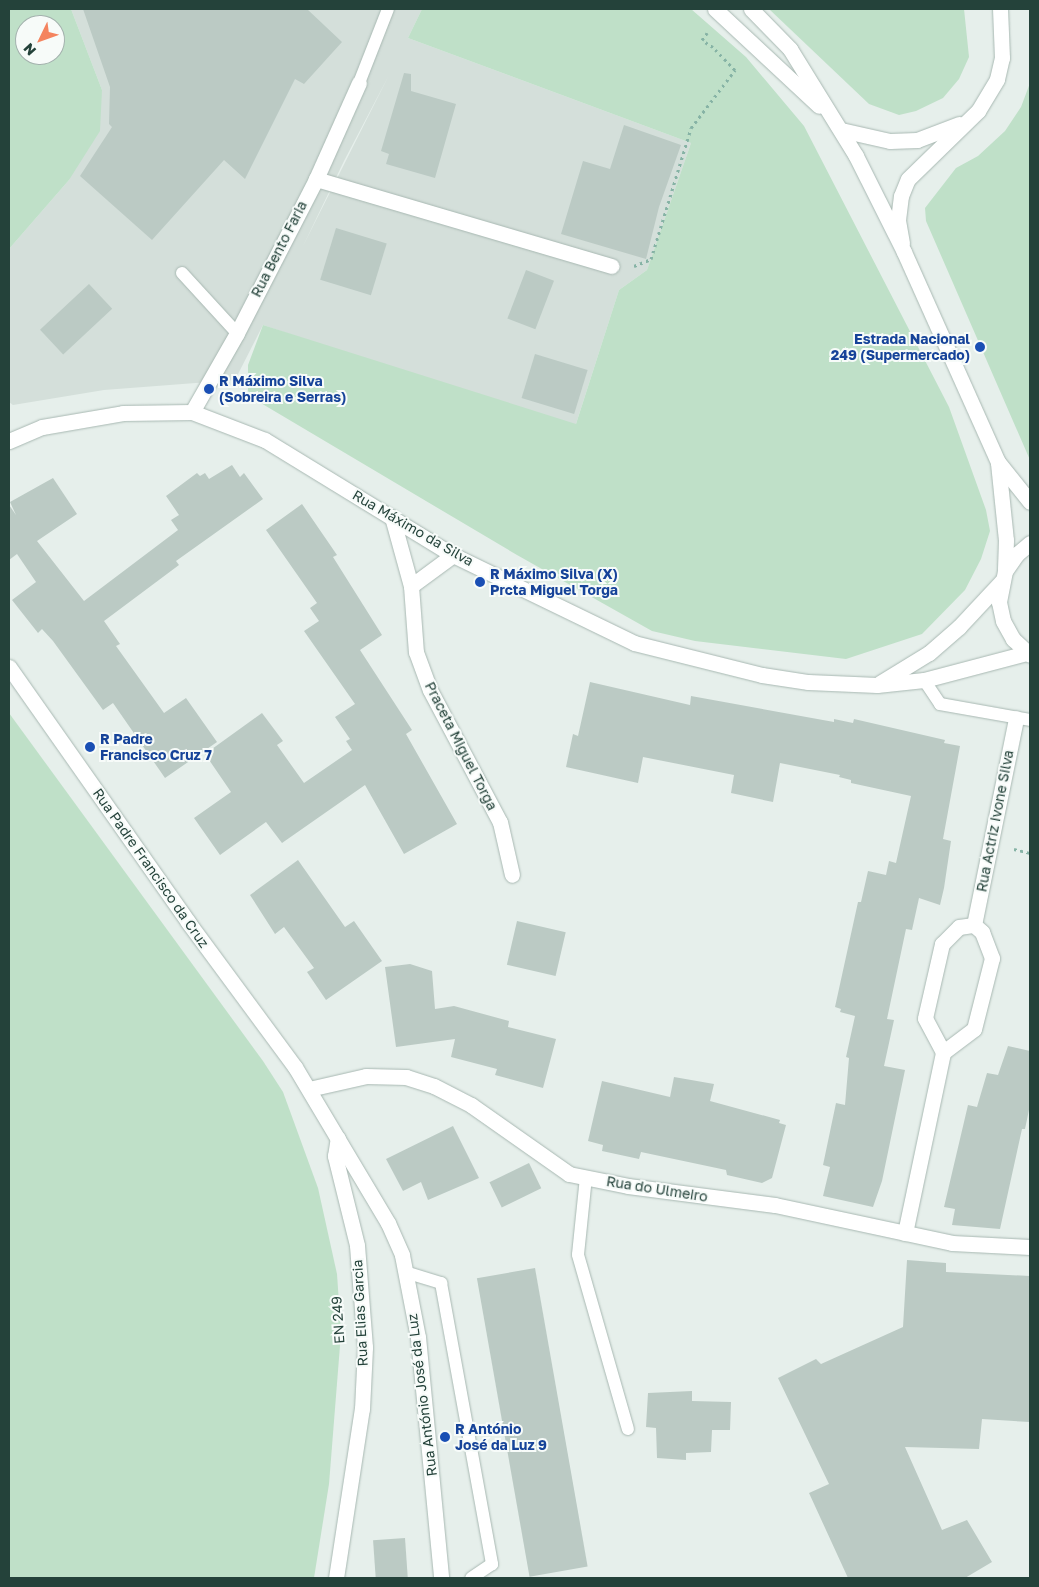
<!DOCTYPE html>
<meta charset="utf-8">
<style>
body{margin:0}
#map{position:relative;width:1039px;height:1587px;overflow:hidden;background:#e6efeb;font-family:"Golos Text",sans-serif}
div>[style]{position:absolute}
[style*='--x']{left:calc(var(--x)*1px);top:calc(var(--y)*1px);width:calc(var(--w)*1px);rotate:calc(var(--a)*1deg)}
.built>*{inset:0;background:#d4dfda}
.green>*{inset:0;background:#bfe0c8}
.building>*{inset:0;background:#bbcac4;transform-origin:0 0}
.path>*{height:3px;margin-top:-1.5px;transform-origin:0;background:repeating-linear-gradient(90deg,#86b3a5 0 2.5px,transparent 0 6.5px)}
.roads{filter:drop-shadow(0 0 1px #a8b8b2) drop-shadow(0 0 1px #a8b8b2)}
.service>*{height:12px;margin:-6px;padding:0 6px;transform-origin:6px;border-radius:6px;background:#fff}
.minor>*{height:15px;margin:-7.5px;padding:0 7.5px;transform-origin:7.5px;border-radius:7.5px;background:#fff}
.tertiary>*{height:15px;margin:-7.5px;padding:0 7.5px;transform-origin:7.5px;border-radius:7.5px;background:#fff}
.dots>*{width:14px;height:14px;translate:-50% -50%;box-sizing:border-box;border:2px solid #f7fbf9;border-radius:50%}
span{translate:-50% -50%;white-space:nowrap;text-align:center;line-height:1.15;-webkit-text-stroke:4px #f7fbf9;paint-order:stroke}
.street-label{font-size:14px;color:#24423a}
.transit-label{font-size:14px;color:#164399;font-weight:700}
.right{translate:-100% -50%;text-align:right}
.left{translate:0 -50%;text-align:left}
.frame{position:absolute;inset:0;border:10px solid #24423a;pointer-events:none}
.north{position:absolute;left:15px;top:15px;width:50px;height:50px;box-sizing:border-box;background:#f7fbf9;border:1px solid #a3b1ad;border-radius:50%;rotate:228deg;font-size:14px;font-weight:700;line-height:20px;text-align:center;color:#24423a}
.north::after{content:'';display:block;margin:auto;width:18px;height:22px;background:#f4845f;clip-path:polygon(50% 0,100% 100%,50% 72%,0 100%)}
</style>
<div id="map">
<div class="built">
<i style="clip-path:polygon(evenodd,71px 9px,422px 9px,408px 38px,691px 143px,647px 270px,619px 290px,574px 430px,263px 325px,235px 380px,104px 390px,13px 405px,9px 402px,9px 249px,69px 180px,102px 90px,71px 9px,389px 75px,303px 246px,344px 161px,389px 75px)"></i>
</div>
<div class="green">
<i style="clip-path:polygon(evenodd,9px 9px,71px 9px,102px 90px,100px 131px,69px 180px,9px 249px,9px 9px,25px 25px,55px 25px,55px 55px,25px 55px,25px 25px)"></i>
<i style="clip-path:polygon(422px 9px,691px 9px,746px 57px,804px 126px,949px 407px,986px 510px,990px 531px,981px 559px,965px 590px,922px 634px,846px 659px,695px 641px,652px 631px,517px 555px,254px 399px,248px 391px,248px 365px,263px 325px,576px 424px,619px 290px,647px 270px,691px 143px,408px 38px)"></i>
<i style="clip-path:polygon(769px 9px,964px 9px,969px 57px,959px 79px,943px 98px,916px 111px,899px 115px,869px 104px)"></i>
<i style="clip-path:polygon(1030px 83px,1030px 460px,926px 221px,925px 208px,956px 168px,978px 156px,1005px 131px,1021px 107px)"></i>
<i style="clip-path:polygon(9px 713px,263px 1061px,283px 1092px,318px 1188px,337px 1274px,341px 1333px,329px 1484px,314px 1578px,9px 1578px)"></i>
</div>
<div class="building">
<i style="clip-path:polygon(83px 9px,307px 9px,342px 42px,304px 84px,295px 79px,245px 179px,224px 160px,152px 240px,80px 176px,112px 127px,109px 124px,110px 87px)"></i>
<i style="clip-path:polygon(404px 73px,411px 74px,411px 91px,456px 104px,435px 178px,386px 164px,389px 154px,381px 151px)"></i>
<i style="clip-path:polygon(624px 125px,681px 145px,659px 207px,646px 259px,561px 234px,583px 161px,610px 169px)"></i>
<i style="left:336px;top:228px;width:53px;height:54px;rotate:17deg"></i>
<i style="left:526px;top:270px;width:30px;height:52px;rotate:21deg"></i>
<i style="left:89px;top:284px;width:34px;height:67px;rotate:47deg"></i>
<i style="left:535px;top:354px;width:55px;height:46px;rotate:17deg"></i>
<i style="clip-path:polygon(232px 465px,240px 477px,244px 473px,263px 499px,176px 561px,179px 565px,104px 621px,120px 644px,116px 646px,164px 713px,186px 698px,217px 742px,165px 778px,113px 703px,103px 710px,53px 641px,42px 629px,38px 633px,12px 600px,36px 582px,17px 554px,9px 560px,9px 505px,16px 515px,10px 502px,53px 478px,77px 514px,37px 541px,84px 601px,178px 530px,171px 520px,179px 515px,166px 496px,197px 473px,200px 476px,205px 473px,209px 479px)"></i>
<i style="clip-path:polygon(302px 504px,337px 555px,333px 557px,382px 635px,360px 650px,412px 730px,406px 734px,457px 824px,404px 854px,365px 785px,282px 843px,266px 822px,220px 855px,194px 818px,231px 792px,205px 754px,262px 713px,283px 741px,277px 745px,304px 783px,352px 750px,346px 741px,350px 739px,335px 717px,355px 704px,304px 631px,319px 621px,310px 608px,317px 603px,266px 530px)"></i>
<i style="clip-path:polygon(590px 682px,690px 705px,691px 696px,834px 722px,834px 719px,853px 723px,854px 719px,945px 740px,944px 743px,960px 746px,943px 839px,951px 841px,944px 888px,940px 905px,919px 898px,912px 930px,906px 929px,887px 1019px,894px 1020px,884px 1066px,905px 1070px,882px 1181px,873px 1207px,823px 1196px,830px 1167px,823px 1165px,836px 1103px,845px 1105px,849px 1058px,846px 1057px,855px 1016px,840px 1012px,841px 1009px,835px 1007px,858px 902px,861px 902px,868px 871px,886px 875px,889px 861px,896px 863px,911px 796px,851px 783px,851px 780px,839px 777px,840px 775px,780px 763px,773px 802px,731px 793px,734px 775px,643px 757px,638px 783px,566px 767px,573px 734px,578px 736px)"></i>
<i style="clip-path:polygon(298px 860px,345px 927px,354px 921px,382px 961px,326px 1000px,307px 972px,314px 968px,284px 927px,275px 934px,250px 895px)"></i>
<i style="left:517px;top:921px;width:50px;height:45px;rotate:13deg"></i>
<i style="clip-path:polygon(410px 964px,432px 971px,435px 1009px,454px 1006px,509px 1021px,508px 1027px,556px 1039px,543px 1088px,495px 1075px,497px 1069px,451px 1057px,455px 1039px,396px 1047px,385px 967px)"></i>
<i style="clip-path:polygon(1008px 1046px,1030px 1051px,1030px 1105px,1025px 1129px,1022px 1129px,1000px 1229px,952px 1225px,955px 1209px,944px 1207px,968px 1105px,977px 1107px,987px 1073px,998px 1075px)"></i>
<i style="clip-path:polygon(674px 1077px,714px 1084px,710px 1101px,780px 1120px,779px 1123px,786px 1125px,772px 1178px,762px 1183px,727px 1175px,726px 1170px,641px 1152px,639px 1159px,602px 1151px,603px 1145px,588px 1141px,602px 1081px,670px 1097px)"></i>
<i style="clip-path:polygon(453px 1126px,479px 1178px,428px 1200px,421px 1182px,403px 1191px,386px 1159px)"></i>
<i style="left:529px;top:1163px;width:28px;height:44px;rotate:64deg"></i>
<i style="clip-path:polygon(907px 1260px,946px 1263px,946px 1272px,1030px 1276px,1030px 1422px,982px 1419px,979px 1449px,905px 1447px,942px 1530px,967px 1520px,992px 1562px,965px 1578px,848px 1578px,809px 1493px,829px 1484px,778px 1378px,816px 1359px,821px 1364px,903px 1327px)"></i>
<i style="left:535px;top:1268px;width:303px;height:59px;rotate:80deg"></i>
<i style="clip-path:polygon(692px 1391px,692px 1401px,731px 1402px,730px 1430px,712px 1430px,711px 1452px,686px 1453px,686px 1460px,657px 1458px,656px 1428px,646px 1427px,648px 1393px)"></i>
<i style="left:405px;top:1538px;width:40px;height:32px;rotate:86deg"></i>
</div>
<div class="path">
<i style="--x:634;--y:266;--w:18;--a:-22"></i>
<i style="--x:651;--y:259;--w:137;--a:-73"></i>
<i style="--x:691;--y:128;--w:73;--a:-52.8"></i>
<i style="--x:735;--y:70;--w:32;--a:-134"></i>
<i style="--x:713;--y:47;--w:13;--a:-148"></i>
<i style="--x:702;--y:40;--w:9;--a:-54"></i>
<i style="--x:1014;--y:849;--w:16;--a:14"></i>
</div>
<div class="roads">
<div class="service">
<i style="--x:359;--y:83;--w:79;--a:-68.6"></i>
<i style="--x:182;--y:273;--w:81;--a:47.5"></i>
<i style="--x:924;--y:680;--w:29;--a:56"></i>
<i style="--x:940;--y:704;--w:91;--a:10.1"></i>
<i style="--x:586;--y:1177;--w:78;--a:95.9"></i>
<i style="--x:578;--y:1255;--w:181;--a:74"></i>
<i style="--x:405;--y:1272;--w:38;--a:17"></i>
<i style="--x:441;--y:1283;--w:286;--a:79.7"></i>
<i style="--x:492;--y:1564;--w:25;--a:146"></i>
</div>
<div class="minor">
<i style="--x:841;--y:130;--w:50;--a:12.7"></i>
<i style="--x:890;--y:141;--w:27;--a:-2"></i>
<i style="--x:917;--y:140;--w:45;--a:-20.9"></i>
<i style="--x:316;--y:179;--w:308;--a:16.4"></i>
<i style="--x:902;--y:243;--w:23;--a:-100"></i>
<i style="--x:898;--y:220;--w:24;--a:-83"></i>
<i style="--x:901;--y:196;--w:18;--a:-68"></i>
<i style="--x:908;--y:179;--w:98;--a:-44.2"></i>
<i style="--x:978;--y:111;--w:37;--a:-59"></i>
<i style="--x:997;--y:79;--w:22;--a:-77"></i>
<i style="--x:1002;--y:58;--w:49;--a:-92.3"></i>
<i style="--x:192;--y:412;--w:91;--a:-60.3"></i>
<i style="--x:237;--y:333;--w:173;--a:-62.8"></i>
<i style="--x:316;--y:179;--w:105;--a:-65.9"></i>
<i style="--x:392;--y:517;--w:72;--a:74.6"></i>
<i style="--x:411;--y:586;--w:66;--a:85.7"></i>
<i style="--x:416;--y:652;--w:40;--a:69.8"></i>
<i style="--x:430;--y:690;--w:149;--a:62.1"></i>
<i style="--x:500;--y:822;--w:54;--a:77.2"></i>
<i style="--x:411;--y:586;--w:52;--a:-36.4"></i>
<i style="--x:974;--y:925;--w:11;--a:41"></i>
<i style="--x:982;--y:932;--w:28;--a:69"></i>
<i style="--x:992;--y:958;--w:73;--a:104.2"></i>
<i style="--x:974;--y:1029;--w:39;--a:143"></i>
<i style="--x:943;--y:1052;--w:38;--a:-118"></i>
<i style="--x:925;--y:1018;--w:76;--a:-77.1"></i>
<i style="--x:942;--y:944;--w:24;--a:-45"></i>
<i style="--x:959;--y:927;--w:15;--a:-8"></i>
<i style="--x:974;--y:925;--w:211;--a:-78.5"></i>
<i style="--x:309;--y:1089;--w:58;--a:-12.8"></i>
<i style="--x:366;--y:1076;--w:40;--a:1.4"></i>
<i style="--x:406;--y:1077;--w:29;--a:18"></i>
<i style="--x:434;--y:1086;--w:42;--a:27.2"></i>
<i style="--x:471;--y:1105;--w:120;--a:35.1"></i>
<i style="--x:569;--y:1174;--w:60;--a:11.5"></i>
<i style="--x:628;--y:1186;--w:148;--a:7.4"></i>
<i style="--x:775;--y:1205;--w:181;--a:12.1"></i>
<i style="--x:952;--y:1243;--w:78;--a:2.9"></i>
<i style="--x:905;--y:1233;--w:185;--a:-78.1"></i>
</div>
<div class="tertiary">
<i style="--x:715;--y:9;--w:142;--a:43"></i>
<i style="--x:751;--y:9;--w:56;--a:45.7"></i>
<i style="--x:790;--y:49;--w:126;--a:58.3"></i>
<i style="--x:856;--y:156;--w:107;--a:63.4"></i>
<i style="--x:904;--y:252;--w:230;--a:65.9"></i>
<i style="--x:998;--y:462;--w:51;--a:51.3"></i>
<i style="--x:9;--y:441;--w:36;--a:-23"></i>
<i style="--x:42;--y:427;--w:82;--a:-9.8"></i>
<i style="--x:123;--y:413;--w:69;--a:-0.8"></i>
<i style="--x:192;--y:412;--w:78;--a:21"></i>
<i style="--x:265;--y:440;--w:220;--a:31.5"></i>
<i style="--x:453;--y:555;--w:201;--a:25.9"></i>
<i style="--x:634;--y:643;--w:132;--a:14"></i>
<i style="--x:762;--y:675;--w:47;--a:8.7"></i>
<i style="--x:808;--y:682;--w:69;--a:2.5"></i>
<i style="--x:877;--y:685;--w:47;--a:-6.1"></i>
<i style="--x:924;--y:680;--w:106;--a:-14.7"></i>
<i style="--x:998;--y:463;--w:77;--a:84.1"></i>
<i style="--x:1006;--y:540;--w:29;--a:92"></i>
<i style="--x:1030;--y:543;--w:17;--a:140"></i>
<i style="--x:1017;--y:554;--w:21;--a:125"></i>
<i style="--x:1005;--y:571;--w:32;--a:101"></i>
<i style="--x:999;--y:602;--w:19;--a:78"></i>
<i style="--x:1003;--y:621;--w:21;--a:61"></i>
<i style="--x:1013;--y:639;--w:23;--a:43"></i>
<i style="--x:9;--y:667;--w:312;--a:54.9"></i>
<i style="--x:188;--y:922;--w:180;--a:53.6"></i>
<i style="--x:295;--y:1067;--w:182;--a:59.2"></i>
<i style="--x:388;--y:1223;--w:35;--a:66"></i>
<i style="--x:402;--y:1255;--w:84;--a:79"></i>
<i style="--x:418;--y:1337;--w:242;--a:84.5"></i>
<i style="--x:880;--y:683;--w:57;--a:-31.5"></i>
<i style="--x:929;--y:653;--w:40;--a:-41"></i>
<i style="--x:959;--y:627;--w:62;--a:-47"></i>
<i style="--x:336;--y:1578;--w:171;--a:-81.3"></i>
<i style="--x:362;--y:1409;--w:62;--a:-87.2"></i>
<i style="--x:365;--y:1347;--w:102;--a:-94.5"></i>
<i style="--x:357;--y:1245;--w:92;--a:-103.9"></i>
<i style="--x:335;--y:1156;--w:18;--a:-81"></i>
</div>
</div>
<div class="dots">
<i style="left:980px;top:347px;background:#1a4fb4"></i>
<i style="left:209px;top:389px;background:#1a4fb4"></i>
<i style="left:480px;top:582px;background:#1a4fb4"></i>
<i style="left:90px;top:747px;background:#1a4fb4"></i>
<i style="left:445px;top:1437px;background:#1a4fb4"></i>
</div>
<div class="street-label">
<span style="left:279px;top:249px;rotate:-63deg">Rua Bento Faria</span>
<span style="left:413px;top:528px;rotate:30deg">Rua Máximo da Silva</span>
<span style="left:461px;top:746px;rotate:63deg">Praceta Miguel Torga</span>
<span style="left:995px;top:821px;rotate:-79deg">Rua Actriz Ivone Silva</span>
<span style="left:151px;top:868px;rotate:55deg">Rua Padre Francisco da Cruz</span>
<span style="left:657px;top:1189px;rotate:9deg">Rua do Ulmeiro</span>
<span style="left:360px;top:1313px;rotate:-93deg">Rua Elias Garcia</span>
<span style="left:338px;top:1320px;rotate:-94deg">EN 249</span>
<span style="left:422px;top:1395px;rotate:-97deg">Rua António José da Luz</span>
</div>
<div class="transit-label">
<span class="right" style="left:970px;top:347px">Estrada Nacional<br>249 (Supermercado)</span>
<span class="left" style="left:219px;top:389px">R Máximo Silva<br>(Sobreira e Serras)</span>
<span class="left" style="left:490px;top:582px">R Máximo Silva (X)<br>Prcta Miguel Torga</span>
<span class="left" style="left:100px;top:747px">R Padre<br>Francisco Cruz 7</span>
<span class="left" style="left:455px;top:1437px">R António<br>José da Luz 9</span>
</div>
<div class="frame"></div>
<div class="north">N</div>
</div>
